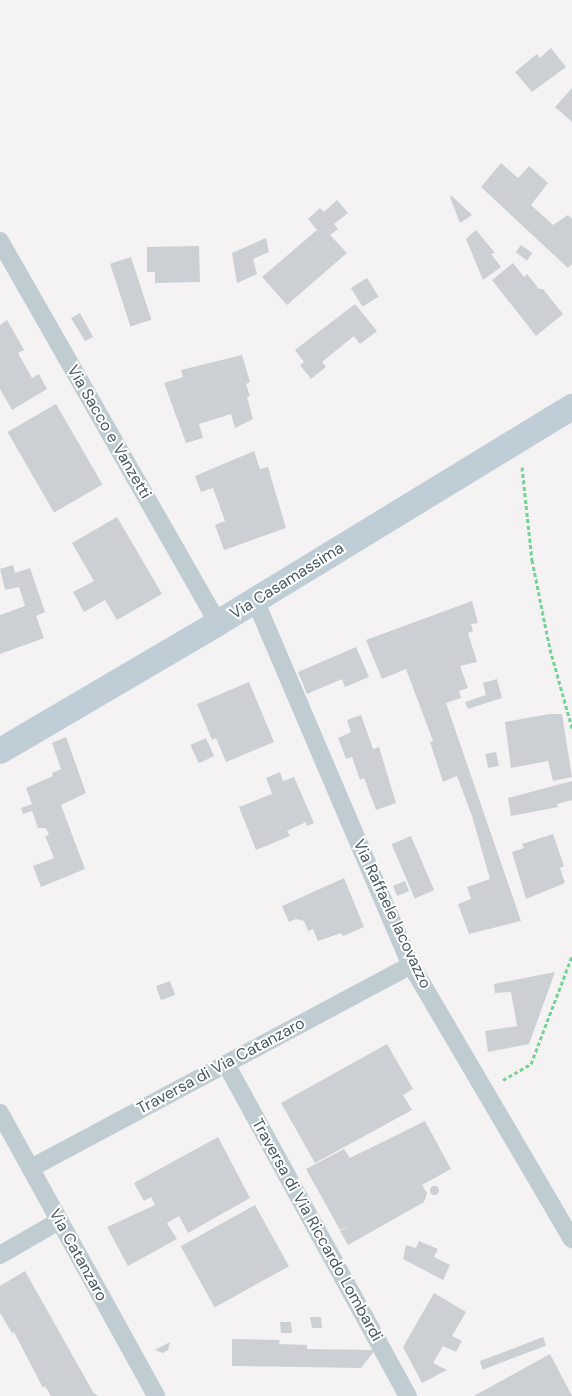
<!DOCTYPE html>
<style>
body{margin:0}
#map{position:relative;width:572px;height:1396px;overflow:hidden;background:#f4f2f2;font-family:"DM Sans",sans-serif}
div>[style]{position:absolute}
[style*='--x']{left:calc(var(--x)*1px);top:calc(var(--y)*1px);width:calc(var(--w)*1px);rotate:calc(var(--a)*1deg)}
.building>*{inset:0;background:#ccd0d4;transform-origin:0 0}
.round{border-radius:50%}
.path>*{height:3px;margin-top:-1.5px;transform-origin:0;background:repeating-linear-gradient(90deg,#75d394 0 4px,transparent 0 6.5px)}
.street>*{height:18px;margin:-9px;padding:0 9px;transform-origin:9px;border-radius:9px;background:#bfccd2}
.secondary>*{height:26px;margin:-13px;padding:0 13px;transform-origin:13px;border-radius:13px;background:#bfced6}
span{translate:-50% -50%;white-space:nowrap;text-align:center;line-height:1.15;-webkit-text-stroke:4px #fff;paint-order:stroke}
.street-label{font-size:16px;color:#485961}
</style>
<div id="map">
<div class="building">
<i style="clip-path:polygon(551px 48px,566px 67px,532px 92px,515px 72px,537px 54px,540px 58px)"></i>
<i style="clip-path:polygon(572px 88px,572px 122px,555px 107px)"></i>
<i style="clip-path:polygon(501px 163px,518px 178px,529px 166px,548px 183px,531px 205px,553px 225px,568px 215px,572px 219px,572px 264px,568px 268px,481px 187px)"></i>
<i style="clip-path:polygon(452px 196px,472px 215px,460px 223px,450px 197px)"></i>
<i style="clip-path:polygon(337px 200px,348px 213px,334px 224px,338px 229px,330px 235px,347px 253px,287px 305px,262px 277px,317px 230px,308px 219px,320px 208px,324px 212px)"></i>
<i style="clip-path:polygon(476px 230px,495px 253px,491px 254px,501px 267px,483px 280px,466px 239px)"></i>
<i style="clip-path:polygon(266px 238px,269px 252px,253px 259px,257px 274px,237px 283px,232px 253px)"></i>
<i style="left:521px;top:245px;width:14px;height:9px;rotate:36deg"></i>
<i style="clip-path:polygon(199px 246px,200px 282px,155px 283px,155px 272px,147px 272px,147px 247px)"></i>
<i style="left:131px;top:257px;width:66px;height:22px;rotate:72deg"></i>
<i style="clip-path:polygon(513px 263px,524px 277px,527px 274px,539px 289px,543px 289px,563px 314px,536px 336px,492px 280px)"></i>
<i style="left:367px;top:278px;width:22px;height:19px;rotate:58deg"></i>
<i style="clip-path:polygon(355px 304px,377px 331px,360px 344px,354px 336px,322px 362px,326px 367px,311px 379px,300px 365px,304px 362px,295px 350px)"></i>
<i style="clip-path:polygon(80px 313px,93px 337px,85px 341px,71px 318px)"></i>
<i style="clip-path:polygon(7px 320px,24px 350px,18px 353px,32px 378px,39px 374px,47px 389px,12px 410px,0 389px,0 325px)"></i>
<i style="clip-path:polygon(242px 355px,250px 382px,246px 384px,250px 396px,247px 397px,253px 419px,235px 428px,231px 414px,199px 424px,203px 438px,186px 443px,164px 383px,183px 377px,181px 370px)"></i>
<i style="left:56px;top:404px;width:93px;height:56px;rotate:60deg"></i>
<i style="clip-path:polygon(254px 451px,260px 469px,268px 467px,286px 528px,224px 550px,215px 525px,225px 521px,213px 488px,201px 492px,195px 476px)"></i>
<i style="clip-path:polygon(117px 517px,162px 594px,117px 620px,105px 600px,84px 612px,73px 592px,94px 581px,72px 543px)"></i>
<i style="clip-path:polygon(13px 565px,15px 573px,30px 568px,45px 612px,36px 616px,44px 638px,0 654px,0 615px,25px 606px,19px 587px,5px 590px,0 569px)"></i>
<i style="clip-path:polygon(472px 601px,478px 623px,471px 624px,473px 631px,468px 633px,477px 662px,460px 666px,468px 688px,459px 691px,461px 698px,446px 703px,521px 921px,469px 934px,458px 904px,471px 899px,467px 887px,490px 879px,472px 816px,457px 776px,443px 782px,430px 742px,433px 741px,406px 669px,382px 679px,366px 640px)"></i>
<i style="clip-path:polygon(356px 647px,369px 677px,345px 687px,342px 679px,307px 694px,298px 672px)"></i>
<i style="clip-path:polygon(497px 679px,502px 698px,468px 709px,465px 702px,486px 695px,483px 683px)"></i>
<i style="clip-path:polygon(249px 682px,274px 742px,226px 762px,216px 738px,212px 740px,197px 704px)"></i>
<i style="clip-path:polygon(549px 714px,562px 714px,572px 777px,553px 781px,548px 761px,511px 768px,505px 722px)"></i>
<i style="clip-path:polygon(361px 715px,373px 749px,379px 747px,396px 803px,376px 810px,364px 778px,360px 780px,352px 757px,346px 759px,338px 738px,351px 732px,347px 720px)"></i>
<i style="clip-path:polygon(66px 737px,86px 793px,61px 805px,85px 869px,41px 887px,33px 866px,54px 858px,45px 836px,49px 835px,46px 828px,38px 828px,32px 811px,23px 814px,21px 808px,32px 804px,26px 788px,53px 776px,52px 773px,61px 769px,52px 743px)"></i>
<i style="left:206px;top:738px;width:20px;height:17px;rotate:66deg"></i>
<i style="left:496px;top:752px;width:14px;height:11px;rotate:78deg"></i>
<i style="clip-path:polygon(280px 772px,283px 781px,294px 777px,314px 823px,307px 826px,306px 822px,287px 831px,290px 836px,256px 850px,239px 807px,272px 794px,266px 778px)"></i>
<i style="clip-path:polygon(572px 781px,572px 800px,557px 804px,558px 807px,511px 816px,508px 798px)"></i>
<i style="clip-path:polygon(553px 834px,564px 866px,560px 868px,565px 883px,526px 899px,512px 852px,524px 848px,522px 844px)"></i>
<i style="left:411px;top:836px;width:59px;height:21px;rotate:67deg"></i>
<i style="clip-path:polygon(344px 878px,364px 927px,343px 936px,341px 933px,318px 941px,313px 929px,308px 931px,304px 921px,296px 919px,289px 922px,282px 906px)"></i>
<i style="left:405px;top:881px;width:11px;height:13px;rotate:68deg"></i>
<i style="clip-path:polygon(555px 972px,529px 1044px,488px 1052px,485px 1031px,517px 1026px,511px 992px,495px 993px,494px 984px)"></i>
<i style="left:170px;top:981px;width:15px;height:15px;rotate:70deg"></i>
<i style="clip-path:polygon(387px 1044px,413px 1089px,403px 1095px,412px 1110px,315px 1163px,281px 1103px)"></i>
<i style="clip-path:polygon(425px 1121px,451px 1169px,422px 1185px,427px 1193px,424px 1202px,348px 1245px,340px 1231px,351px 1225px,340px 1230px,306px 1169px,344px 1149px,350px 1158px)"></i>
<i style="clip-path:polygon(218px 1137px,250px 1198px,188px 1233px,179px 1216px,167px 1223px,177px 1239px,128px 1266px,107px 1227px,155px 1205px,151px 1197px,144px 1201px,134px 1183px)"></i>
<i class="round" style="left:429.5px;top:1185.5px;width:9px;height:9px"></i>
<i style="left:255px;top:1205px;width:70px;height:85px;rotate:61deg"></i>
<i style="clip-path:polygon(419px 1241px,438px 1249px,434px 1257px,450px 1265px,443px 1280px,403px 1259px,406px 1245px,416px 1248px)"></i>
<i style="clip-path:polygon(25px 1271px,93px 1392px,98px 1396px,51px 1396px,45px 1386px,43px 1388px,14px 1332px,12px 1333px,0 1313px,0 1286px)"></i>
<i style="clip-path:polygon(434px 1293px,466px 1312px,452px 1336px,462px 1341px,456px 1352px,443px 1346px,433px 1363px,447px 1370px,422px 1383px,403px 1347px)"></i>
<i style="clip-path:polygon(310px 1317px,321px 1317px,322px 1328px,312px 1328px)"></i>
<i style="clip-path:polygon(280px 1322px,291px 1322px,292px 1333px,281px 1333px)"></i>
<i style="left:543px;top:1337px;width:9px;height:68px;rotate:69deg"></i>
<i style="clip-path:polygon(232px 1339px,280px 1340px,279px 1344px,307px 1345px,307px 1349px,375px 1350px,361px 1368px,232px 1366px)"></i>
<i style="clip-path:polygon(170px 1342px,168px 1350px,163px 1353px,155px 1350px)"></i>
<i style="clip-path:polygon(550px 1354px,572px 1396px,474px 1396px)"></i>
</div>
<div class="path">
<i style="--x:522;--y:467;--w:94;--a:83.9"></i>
<i style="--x:532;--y:560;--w:91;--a:78.6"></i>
<i style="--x:550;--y:649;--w:82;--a:74.4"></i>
<i style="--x:503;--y:1080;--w:32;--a:-30"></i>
<i style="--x:531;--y:1064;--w:116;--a:-69.2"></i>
</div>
<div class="street">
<i style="--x:0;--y:241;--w:440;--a:60.3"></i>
<i style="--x:255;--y:600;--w:397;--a:66.9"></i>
<i style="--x:411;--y:965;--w:318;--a:59.6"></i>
<i style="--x:226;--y:1064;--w:379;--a:61.3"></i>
<i style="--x:0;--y:1113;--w:323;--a:61.1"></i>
<i style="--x:31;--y:1168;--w:431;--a:-28.1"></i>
<i style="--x:0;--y:1255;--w:68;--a:-30"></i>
</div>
<div class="secondary">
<i style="--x:0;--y:751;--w:253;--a:-30.4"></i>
<i style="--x:218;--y:623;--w:415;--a:-31.4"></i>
</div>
<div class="street-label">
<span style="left:109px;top:432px;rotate:60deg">Via Sacco e Vanzetti</span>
<span style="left:287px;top:581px;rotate:-32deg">Via Casamassima</span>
<span style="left:392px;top:914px;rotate:65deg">Via Raffaele Iacovazzo</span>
<span style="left:221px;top:1066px;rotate:-28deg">Traversa di Via Catanzaro</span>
<span style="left:317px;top:1230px;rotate:61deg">Traversa di Via Riccardo Lombardi</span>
<span style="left:78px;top:1255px;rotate:61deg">Via Catanzaro</span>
</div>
</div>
